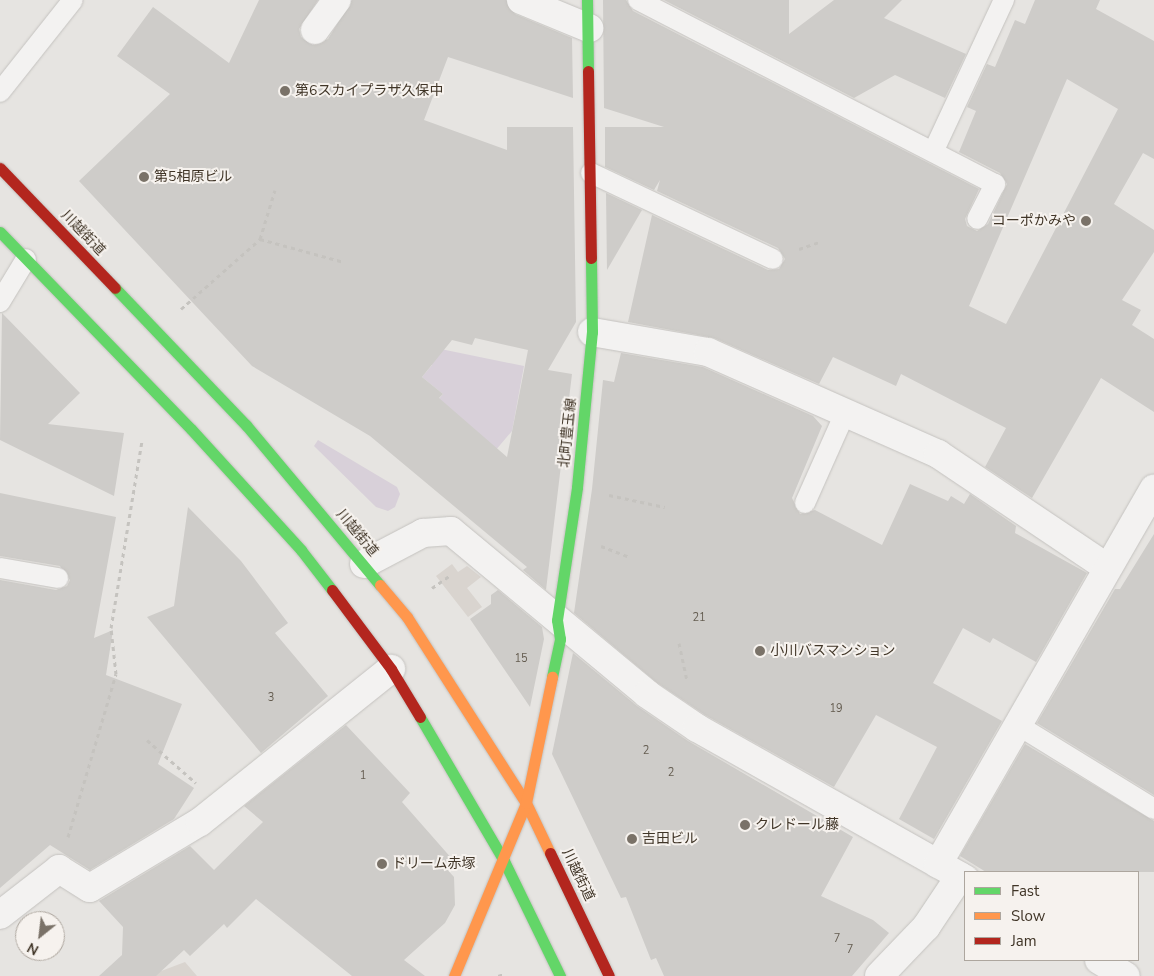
<!DOCTYPE html>
<meta charset="utf-8">
<style>
body{margin:0}
#map{position:relative;width:1154px;height:976px;overflow:hidden;background:#e6e4e1;font-family:"Nunito Sans","Noto Sans JP",sans-serif}
div>[style]{position:absolute}
[style*='--x']{left:calc(var(--x)*1px);top:calc(var(--y)*1px);width:calc(var(--w)*1px);rotate:calc(var(--a)*1deg)}
.built>*{inset:0;background:#d9d4cf}
.green>*{inset:0;background:#d8d0d9}
.building>*{inset:0;background:#ceccc9}
.path>*{height:3px;margin-top:-1.5px;transform-origin:0;background:repeating-linear-gradient(90deg,#c5c3bf 0 4px,transparent 0 8px)}
.roads{filter:drop-shadow(0 0 1px #c4c2bf) drop-shadow(0 0 1px #c4c2bf)}
.lane>*{height:20px;margin:-10px;padding:0 10px;transform-origin:10px;border-radius:10px;background:#f3f2f1}
.street>*{height:28px;margin:-14px;padding:0 14px;transform-origin:14px;border-radius:14px;background:#f3f2f1}
.fast>*{height:11px;margin:-5.5px;padding:0 5.5px;transform-origin:5.5px;border-radius:5.5px;background:#63d668}
.slow>*{height:11px;margin:-5.5px;padding:0 5.5px;transform-origin:5.5px;border-radius:5.5px;background:#ff974d}
.jam>*{height:11px;margin:-5.5px;padding:0 5.5px;transform-origin:5.5px;border-radius:5.5px;background:#b3261e}
.dots>*{width:14px;height:14px;translate:-50% -50%;box-sizing:border-box;border:2px solid #f6f2ee;border-radius:50%}
span{translate:-50% -50%;white-space:nowrap;text-align:center;line-height:1.15;-webkit-text-stroke:4px #f6f2ee;paint-order:stroke}
.number-label{font-size:11px;color:#645c50}
.number-label span{-webkit-text-stroke-width:0}
.poi-label{font-size:14px;color:#403527}
.left{translate:0 -50%;text-align:left}
.right{translate:-100% -50%;text-align:right}
.street-label{font-size:14px;color:#403527}
.legend{position:absolute;left:964px;top:871px;width:175px;height:90px;box-sizing:border-box;background:#f6f2ee;border:1px solid #ada69e;margin:0;padding:6px 9px;list-style:none;font-size:15px;color:#403527}
.legend li{display:flex;align-items:center;gap:10px;height:25px}
.legend b{width:25px;border:1px solid #ada69e}
.north{position:absolute;left:15px;top:911px;width:50px;height:50px;box-sizing:border-box;background:#f6f2ee;border:1px solid #ada69e;border-radius:50%;rotate:209deg;font-size:14px;font-weight:700;line-height:20px;text-align:center;color:#403527}
.north::after{content:'';display:block;margin:auto;width:18px;height:22px;background:#7a7268;clip-path:polygon(50% 0,100% 100%,50% 72%,0 100%)}
</style>
<div id="map">
<div class="built">
<i style="clip-path:polygon(452px 564px,458px 572px,467px 566px,481px 577px,467px 588px,482px 607px,468px 617px,436px 576px)"></i>
<i style="clip-path:polygon(185px 962px,197px 976px,148px 976px)"></i>
</div>
<div class="green">
<i style="clip-path:polygon(392px 339px,524px 366px,512px 431px,495px 451px,473px 428px,433px 406px,443px 394px,422px 377px,432px 365px)"></i>
<i style="clip-path:polygon(318px 440px,397px 487px,400px 494px,395px 507px,388px 511px,376px 507px,314px 446px)"></i>
</div>
<div class="building">
<i style="clip-path:polygon(evenodd,259px 0,318px 0,299px 29px,301px 37px,313px 45px,328px 39px,352px 0,506px 0,515px 14px,572px 38px,573px 98px,448px 57px,424px 120px,507px 150px,507px 127px,573px 127px,576px 322px,548px 370px,572px 374px,546px 590px,523px 570px,527px 567px,370px 436px,252px 366px,79px 181px,170px 94px,117px 56px,153px 7px,229px 63px,259px 0,475px 338px,528px 350px,507px 457px,439px 398px,443px 394px,422px 377px,452px 340px,472px 345px,475px 338px)"></i>
<i style="clip-path:polygon(evenodd,603px 0,626px 0,633px 11px,979px 189px,965px 219px,967px 226px,977px 231px,988px 224px,1007px 184px,1000px 173px,959px 152px,976px 111px,967px 107px,987px 64px,995px 67px,1015px 20px,1025px 24px,1035px 0,1100px 0,1096px 9px,1154px 41px,1154px 159px,1143px 153px,1114px 204px,1154px 230px,1154px 252px,1122px 300px,1141px 310px,1132px 325px,1154px 339px,1154px 412px,1101px 378px,1032px 498px,985px 467px,1006px 428px,901px 374px,896px 386px,833px 357px,819px 384px,714px 338px,628px 322px,652px 215px,768px 270px,779px 269px,785px 259px,778px 248px,657px 191px,660px 180px,654px 190px,605px 167px,605px 127px,664px 127px,604px 108px,603px 0,1067px 79px,1118px 109px,1006px 324px,969px 306px,1067px 79px)"></i>
<i style="clip-path:polygon(664px 0,789px 0,789px 34px,834px 0,902px 0,884px 18px,966px 54px,945px 98px,895px 75px,854px 98px)"></i>
<i style="clip-path:polygon(606px 193px,642px 210px,607px 270px)"></i>
<i style="clip-path:polygon(2px 313px,80px 393px,48px 424px,124px 433px,114px 496px,0 440px)"></i>
<i style="clip-path:polygon(621px 353px,703px 367px,813px 416px,822px 426px,792px 498px,800px 514px,815px 510px,882px 545px,910px 484px,948px 501px,951px 496px,964px 504px,970px 494px,1016px 526px,1015px 533px,1087px 573px,1036px 662px,993px 638px,990px 643px,963px 628px,933px 683px,1002px 721px,934px 839px,899px 819px,937px 747px,876px 715px,834px 787px,705px 715px,656px 682px,574px 613px,592px 489px,603px 380px,614px 382px)"></i>
<i style="clip-path:polygon(0 493px,116px 517px,94px 638px,113px 630px,106px 675px,182px 704px,158px 764px,194px 788px,174px 819px,90px 870px,50px 845px,0 888px,0 580px,56px 590px,67px 586px,70px 580px,60px 566px,0 556px)"></i>
<i style="clip-path:polygon(188px 507px,241px 561px,288px 623px,275px 633px,328px 696px,261px 753px,147px 617px,174px 606px)"></i>
<i style="clip-path:polygon(1154px 534px,1154px 795px,1037px 723px,1115px 589px,1120px 589px)"></i>
<i style="clip-path:polygon(498px 590px,542px 627px,544px 639px,530px 707px,470px 619px,491px 604px,491px 595px)"></i>
<i style="clip-path:polygon(573px 653px,637px 706px,688px 741px,853px 837px,821px 896px,873px 920px,889px 933px,852px 976px,664px 976px,656px 958px,651px 960px,626px 897px,621px 898px,552px 754px)"></i>
<i style="clip-path:polygon(346px 725px,410px 793px,402px 802px,453px 860px,444px 866px,454px 877px,455px 905px,445px 923px,404px 960px,425px 976px,352px 976px,256px 899px,227px 928px,224px 924px,190px 956px,184px 950px,156px 976px,99px 976px,122px 955px,123px 927px,99px 901px,190px 846px,214px 870px,263px 822px,244px 806px)"></i>
<i style="clip-path:polygon(1025px 744px,1154px 821px,1154px 872px,986px 872px,960px 856px)"></i>
</div>
<div class="path">
<i style="--x:260;--y:239;--w:87;--a:15.3"></i>
<i style="--x:799;--y:249;--w:21;--a:-19"></i>
<i style="--x:181;--y:309;--w:106;--a:-41.5"></i>
<i style="--x:260;--y:239;--w:51;--a:-73"></i>
<i style="--x:609;--y:495;--w:57;--a:12.1"></i>
<i style="--x:601;--y:546;--w:31;--a:21"></i>
<i style="--x:432;--y:588;--w:21;--a:-35"></i>
<i style="--x:679;--y:643;--w:39;--a:78"></i>
<i style="--x:147;--y:740;--w:65;--a:41.3"></i>
<i style="--x:68;--y:837;--w:170;--a:-73.6"></i>
<i style="--x:116;--y:674;--w:46;--a:-96.2"></i>
<i style="--x:111;--y:628;--w:191;--a:-80.6"></i>
<i style="--x:498;--y:976;--w:6;--a:-18"></i>
</div>
<div class="roads">
<div class="lane">
<i style="--x:638;--y:0;--w:402;--a:27.3"></i>
<i style="--x:995;--y:184;--w:39;--a:117"></i>
<i style="--x:0;--y:92;--w:117;--a:-51.6"></i>
<i style="--x:934;--y:150;--w:166;--a:-65"></i>
<i style="--x:591;--y:173;--w:201;--a:25.3"></i>
<i style="--x:0;--y:302;--w:50;--a:-58.8"></i>
<i style="--x:805;--y:503;--w:98;--a:-66"></i>
<i style="--x:0;--y:568;--w:59;--a:9.8"></i>
<i style="--x:1016;--y:724;--w:162;--a:31.6"></i>
</div>
<div class="street">
<i style="--x:521;--y:0;--w:74;--a:22.4"></i>
<i style="--x:315;--y:30;--w:37;--a:-54"></i>
<i style="--x:592;--y:332;--w:118;--a:9.8"></i>
<i style="--x:708;--y:352;--w:252;--a:23.9"></i>
<i style="--x:938;--y:454;--w:202;--a:33.9"></i>
<i style="--x:364;--y:564;--w:67;--a:-27.7"></i>
<i style="--x:423;--y:533;--w:28;--a:-4"></i>
<i style="--x:451;--y:531;--w:255;--a:39.7"></i>
<i style="--x:647;--y:694;--w:60;--a:34.2"></i>
<i style="--x:697;--y:728;--w:308;--a:29.4"></i>
<i style="--x:938;--y:864;--w:433;--a:-60.1"></i>
<i style="--x:0;--y:915;--w:75;--a:-37.9"></i>
<i style="--x:59;--y:869;--w:36;--a:32"></i>
<i style="--x:90;--y:888;--w:128;--a:-31"></i>
<i style="--x:200;--y:822;--w:245;--a:-38.7"></i>
<i style="--x:1099;--y:960;--w:31;--a:31"></i>
<i style="--x:879;--y:976;--w:68;--a:-46.2"></i>
<i style="--x:926;--y:927;--w:61;--a:-56.3"></i>
</div>
<div class="fast">
<i style="--x:587;--y:0;--w:71;--a:89.2"></i>
<i style="--x:0;--y:232;--w:274;--a:45.9"></i>
<i style="--x:191;--y:429;--w:164;--a:47.7"></i>
<i style="--x:301;--y:550;--w:51;--a:52.2"></i>
<i style="--x:115;--y:288;--w:190;--a:46.3"></i>
<i style="--x:246;--y:425;--w:209;--a:50.1"></i>
<i style="--x:552;--y:677;--w:39;--a:-78"></i>
<i style="--x:560;--y:639;--w:19;--a:-99"></i>
<i style="--x:557;--y:620;--w:134;--a:-81.4"></i>
<i style="--x:577;--y:487;--w:156;--a:-84.5"></i>
<i style="--x:592;--y:332;--w:74;--a:-90.8"></i>
<i style="--x:420;--y:717;--w:167;--a:59.7"></i>
<i style="--x:504;--y:861;--w:128;--a:64"></i>
</div>
<div class="slow">
<i style="--x:380;--y:585;--w:42;--a:49.8"></i>
<i style="--x:407;--y:617;--w:221;--a:57.4"></i>
<i style="--x:526;--y:803;--w:55;--a:64.4"></i>
<i style="--x:454;--y:976;--w:187;--a:-67.4"></i>
<i style="--x:526;--y:803;--w:129;--a:-78.3"></i>
</div>
<div class="jam">
<i style="--x:588;--y:71;--w:187;--a:89.1"></i>
<i style="--x:0;--y:168;--w:166;--a:46.2"></i>
<i style="--x:332;--y:590;--w:99;--a:53.2"></i>
<i style="--x:391;--y:669;--w:56;--a:58.9"></i>
<i style="--x:550;--y:853;--w:136;--a:64.4"></i>
</div>
</div>
<div class="dots">
<i style="left:285px;top:91px;background:#7a7268"></i>
<i style="left:144px;top:177px;background:#7a7268"></i>
<i style="left:1086px;top:221px;background:#7a7268"></i>
<i style="left:760px;top:651px;background:#7a7268"></i>
<i style="left:745px;top:825px;background:#7a7268"></i>
<i style="left:632px;top:839px;background:#7a7268"></i>
<i style="left:382px;top:864px;background:#7a7268"></i>
</div>
<div class="number-label">
<span style="left:699px;top:618px">21</span>
<span style="left:521px;top:659px">15</span>
<span style="left:271px;top:698px">3</span>
<span style="left:836px;top:709px">19</span>
<span style="left:646px;top:751px">2</span>
<span style="left:671px;top:773px">2</span>
<span style="left:363px;top:776px">1</span>
<span style="left:837px;top:939px">7</span>
<span style="left:850px;top:950px">7</span>
</div>
<div class="poi-label">
<span class="left" style="left:295px;top:91px">第6スカイプラザ久保中</span>
<span class="left" style="left:154px;top:177px">第5相原ビル</span>
<span class="right" style="left:1076px;top:221px">コーポかみや</span>
<span class="left" style="left:770px;top:651px">小川バスマンション</span>
<span class="left" style="left:755px;top:825px">クレドール藤</span>
<span class="left" style="left:642px;top:839px">吉田ビル</span>
<span class="left" style="left:392px;top:864px">ドリーム赤塚</span>
</div>
<div class="street-label">
<span style="left:83px;top:233px;rotate:46deg">川越街道</span>
<span style="left:568px;top:433px;rotate:-84deg">北町豊玉線</span>
<span style="left:357px;top:533px;rotate:50deg">川越街道</span>
<span style="left:578px;top:875px;rotate:64deg">川越街道</span>
</div>
<ul class="legend">
<li><b style="height:6px;background:#63d668"></b>Fast</li>
<li><b style="height:6px;background:#ff974d"></b>Slow</li>
<li><b style="height:6px;background:#b3261e"></b>Jam</li>
</ul>
<div class="north">N</div>
</div>
